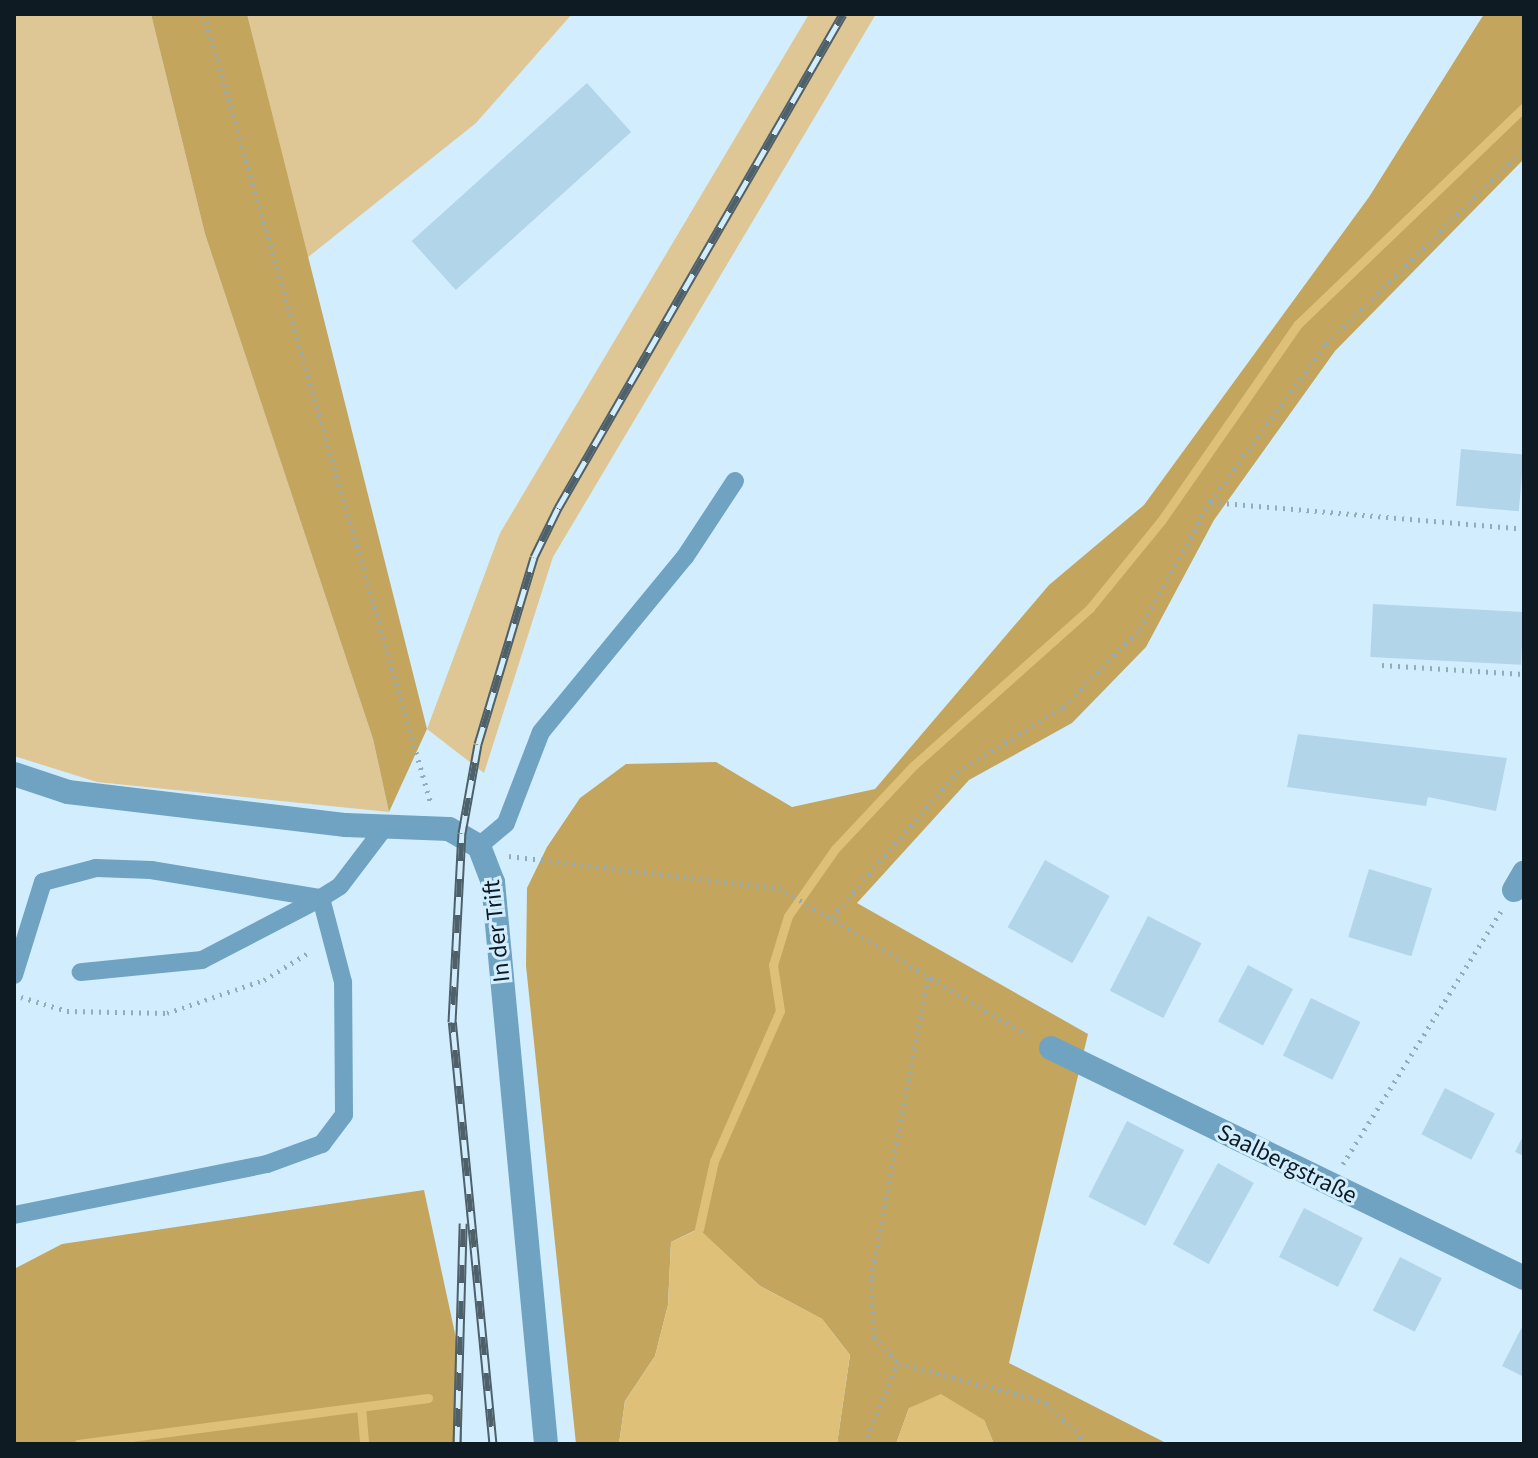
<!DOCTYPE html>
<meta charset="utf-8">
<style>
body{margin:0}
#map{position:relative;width:1538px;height:1458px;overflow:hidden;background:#d2eefe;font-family:"Source Sans 3",sans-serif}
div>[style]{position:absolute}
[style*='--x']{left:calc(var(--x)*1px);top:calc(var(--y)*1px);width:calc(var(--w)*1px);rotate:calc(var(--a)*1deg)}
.green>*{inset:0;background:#dec794}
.forest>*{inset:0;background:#c3a55e}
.water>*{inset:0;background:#dfc079}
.stream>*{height:9px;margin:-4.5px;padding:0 4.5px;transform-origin:4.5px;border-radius:4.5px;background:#dfc079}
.building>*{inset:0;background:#b3d5e9;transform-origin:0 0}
.path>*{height:5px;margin-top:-2.5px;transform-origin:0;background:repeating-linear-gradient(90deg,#94abb8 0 2px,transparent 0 8px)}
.lane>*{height:18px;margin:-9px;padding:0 9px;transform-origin:9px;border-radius:9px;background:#6fa3c1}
.street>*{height:24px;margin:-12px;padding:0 12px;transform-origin:12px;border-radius:12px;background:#6fa3c1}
.rail>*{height:9px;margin-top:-4.5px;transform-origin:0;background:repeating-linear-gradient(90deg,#d2eefe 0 18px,#4e606a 0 36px);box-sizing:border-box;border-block:2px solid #4e606a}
span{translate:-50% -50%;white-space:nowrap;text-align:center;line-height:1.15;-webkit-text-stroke:6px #d2eefe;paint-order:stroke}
.street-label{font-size:24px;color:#0e1b22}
.frame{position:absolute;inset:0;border:16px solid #0e1b22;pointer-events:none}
</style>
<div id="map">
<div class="green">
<i style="clip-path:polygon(14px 14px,151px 14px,205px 234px,373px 739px,389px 812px,97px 782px,14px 756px)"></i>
<i style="clip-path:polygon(247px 14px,572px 14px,476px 123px,307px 258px)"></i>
<i style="clip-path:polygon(809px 14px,876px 14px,553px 557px,484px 773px,427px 729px,500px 533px)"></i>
</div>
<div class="forest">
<i style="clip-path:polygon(151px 14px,247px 14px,427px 729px,389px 812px,373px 739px,205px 234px)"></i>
<i style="clip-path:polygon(1484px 14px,1524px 14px,1524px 159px,1335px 351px,1214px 520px,1146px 647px,1072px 723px,969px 780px,857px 903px,1088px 1034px,1009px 1363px,1168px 1444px,994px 1444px,984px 1420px,909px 1408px,896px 1444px,837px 1444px,850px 1355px,822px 1319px,760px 1286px,698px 1229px,671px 1242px,668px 1305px,655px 1356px,625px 1401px,619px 1444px,576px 1444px,526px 966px,527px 888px,547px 847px,580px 798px,626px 764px,716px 762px,792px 807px,875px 789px,1049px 585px,1144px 505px,1369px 197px)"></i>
<i style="clip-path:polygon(424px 1190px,459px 1352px,462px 1444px,14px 1444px,14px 1269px,62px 1244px)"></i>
</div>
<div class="water">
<i style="clip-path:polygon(699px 1229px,760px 1286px,822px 1319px,850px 1355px,837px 1444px,619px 1444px,625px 1401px,655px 1356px,668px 1305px,671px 1242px)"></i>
<i style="clip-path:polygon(941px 1394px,984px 1420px,994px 1444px,896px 1444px,909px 1408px)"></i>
</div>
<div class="stream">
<i style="--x:699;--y:1229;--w:70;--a:-77.6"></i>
<i style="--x:714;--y:1161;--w:164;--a:-66.3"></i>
<i style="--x:780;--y:1011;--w:47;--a:-98.7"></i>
<i style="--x:773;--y:965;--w:51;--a:-73"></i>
<i style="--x:788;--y:916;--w:82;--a:-55"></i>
<i style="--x:835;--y:849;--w:115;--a:-46.8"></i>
<i style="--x:914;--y:765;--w:236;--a:-41.7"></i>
<i style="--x:1090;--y:608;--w:112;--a:-50.8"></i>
<i style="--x:1161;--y:521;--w:240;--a:-55.2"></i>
<i style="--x:1298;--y:324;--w:313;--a:-43.8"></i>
<i style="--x:361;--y:1407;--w:37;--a:85"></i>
<i style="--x:78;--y:1444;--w:353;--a:-7.5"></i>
</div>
<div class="building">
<i style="left:587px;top:83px;width:66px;height:236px;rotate:48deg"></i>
<i style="left:1461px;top:449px;width:63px;height:57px;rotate:5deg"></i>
<i style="left:1373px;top:604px;width:151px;height:53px;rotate:3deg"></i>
<i style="clip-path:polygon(1298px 734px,1507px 758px,1496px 811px,1428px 797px,1426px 806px,1287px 787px)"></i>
<i style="left:1045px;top:860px;width:74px;height:77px;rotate:29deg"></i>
<i style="left:1369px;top:869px;width:66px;height:71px;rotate:17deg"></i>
<i style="left:1148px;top:916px;width:60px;height:84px;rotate:27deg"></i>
<i style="left:1248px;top:965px;width:51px;height:64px;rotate:28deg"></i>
<i style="left:1311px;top:998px;width:55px;height:64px;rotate:26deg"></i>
<i style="left:1445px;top:1088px;width:56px;height:52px;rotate:27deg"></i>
<i style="left:1127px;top:1121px;width:64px;height:85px;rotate:27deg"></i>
<i style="clip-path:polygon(1524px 1134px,1524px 1156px,1515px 1152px)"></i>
<i style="left:1218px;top:1163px;width:41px;height:93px;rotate:29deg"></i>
<i style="left:1304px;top:1208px;width:66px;height:55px;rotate:27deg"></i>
<i style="left:1400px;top:1257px;width:47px;height:60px;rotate:27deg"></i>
<i style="clip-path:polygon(1524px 1323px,1524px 1377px,1502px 1366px)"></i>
</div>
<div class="path">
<i style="--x:204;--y:14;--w:822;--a:73.97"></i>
<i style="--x:1211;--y:502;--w:314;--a:4.9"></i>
<i style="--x:1382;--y:665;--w:142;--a:3.6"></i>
<i style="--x:509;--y:856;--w:272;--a:6.8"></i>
<i style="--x:779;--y:888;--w:289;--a:30.6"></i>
<i style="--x:832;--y:917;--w:191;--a:-49.2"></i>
<i style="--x:957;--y:772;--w:124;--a:-31.5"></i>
<i style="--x:1063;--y:707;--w:110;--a:-45.4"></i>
<i style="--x:1140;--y:629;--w:145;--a:-61.1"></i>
<i style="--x:1210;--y:502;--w:196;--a:-53.7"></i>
<i style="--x:1326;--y:344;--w:278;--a:-44.6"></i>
<i style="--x:928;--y:977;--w:307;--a:100.7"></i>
<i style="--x:871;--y:1279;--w:57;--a:87"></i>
<i style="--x:874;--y:1336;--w:36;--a:48"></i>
<i style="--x:898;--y:1363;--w:153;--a:14.8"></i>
<i style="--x:1046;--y:1402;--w:59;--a:45.7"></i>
<i style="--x:21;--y:997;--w:48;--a:16.9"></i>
<i style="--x:67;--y:1011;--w:100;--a:1.1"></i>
<i style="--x:167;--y:1013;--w:102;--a:-18.8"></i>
<i style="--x:264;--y:980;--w:55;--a:-31.7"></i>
<i style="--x:1343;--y:1164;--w:298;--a:-58"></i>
<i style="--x:864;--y:1444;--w:88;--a:-67.2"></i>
</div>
<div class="lane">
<i style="--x:479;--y:846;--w:35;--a:-40"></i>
<i style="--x:506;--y:823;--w:97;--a:-69"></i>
<i style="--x:541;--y:732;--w:227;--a:-50.6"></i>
<i style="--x:685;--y:557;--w:91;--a:-56.7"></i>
<i style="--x:14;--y:975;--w:97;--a:-72.7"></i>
<i style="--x:43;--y:882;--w:55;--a:-14.8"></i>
<i style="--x:96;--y:868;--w:55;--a:2.1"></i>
<i style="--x:151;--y:870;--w:172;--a:9.4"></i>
<i style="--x:321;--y:898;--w:22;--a:-32"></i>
<i style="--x:340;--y:886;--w:74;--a:-52.7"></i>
<i style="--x:14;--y:1215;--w:258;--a:-11.4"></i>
<i style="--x:267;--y:1164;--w:59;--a:-20"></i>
<i style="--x:322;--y:1144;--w:36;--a:-53"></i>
<i style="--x:344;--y:1115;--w:133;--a:-90.4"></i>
<i style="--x:343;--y:982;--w:87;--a:-104.7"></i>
<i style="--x:321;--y:898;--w:134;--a:152.5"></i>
<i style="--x:202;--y:960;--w:122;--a:174.3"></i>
</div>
<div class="street">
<i style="--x:14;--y:774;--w:57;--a:18.4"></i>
<i style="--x:68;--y:792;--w:280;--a:6.8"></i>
<i style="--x:346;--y:825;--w:103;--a:2.2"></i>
<i style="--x:449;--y:829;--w:34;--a:30"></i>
<i style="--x:479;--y:846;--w:39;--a:69"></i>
<i style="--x:493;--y:882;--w:564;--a:84.61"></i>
<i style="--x:1514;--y:890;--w:20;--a:-60"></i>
<i style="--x:1051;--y:1048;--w:526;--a:25.93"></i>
</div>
<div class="rail">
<i style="--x:457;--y:1444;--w:221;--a:-88.4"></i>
<i style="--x:493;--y:1444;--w:424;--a:-95.5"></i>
<i style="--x:452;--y:1022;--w:189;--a:-87"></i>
<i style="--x:462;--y:833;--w:90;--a:-79.8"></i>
<i style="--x:478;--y:744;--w:195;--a:-73.3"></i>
<i style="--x:534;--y:557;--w:55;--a:-63.9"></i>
<i style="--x:558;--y:508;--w:570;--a:-60.02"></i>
</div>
<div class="street-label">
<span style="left:497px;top:931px;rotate:-96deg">In der Trift</span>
<span style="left:1287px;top:1164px;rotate:26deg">Saalbergstraße</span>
</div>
<div class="frame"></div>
</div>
